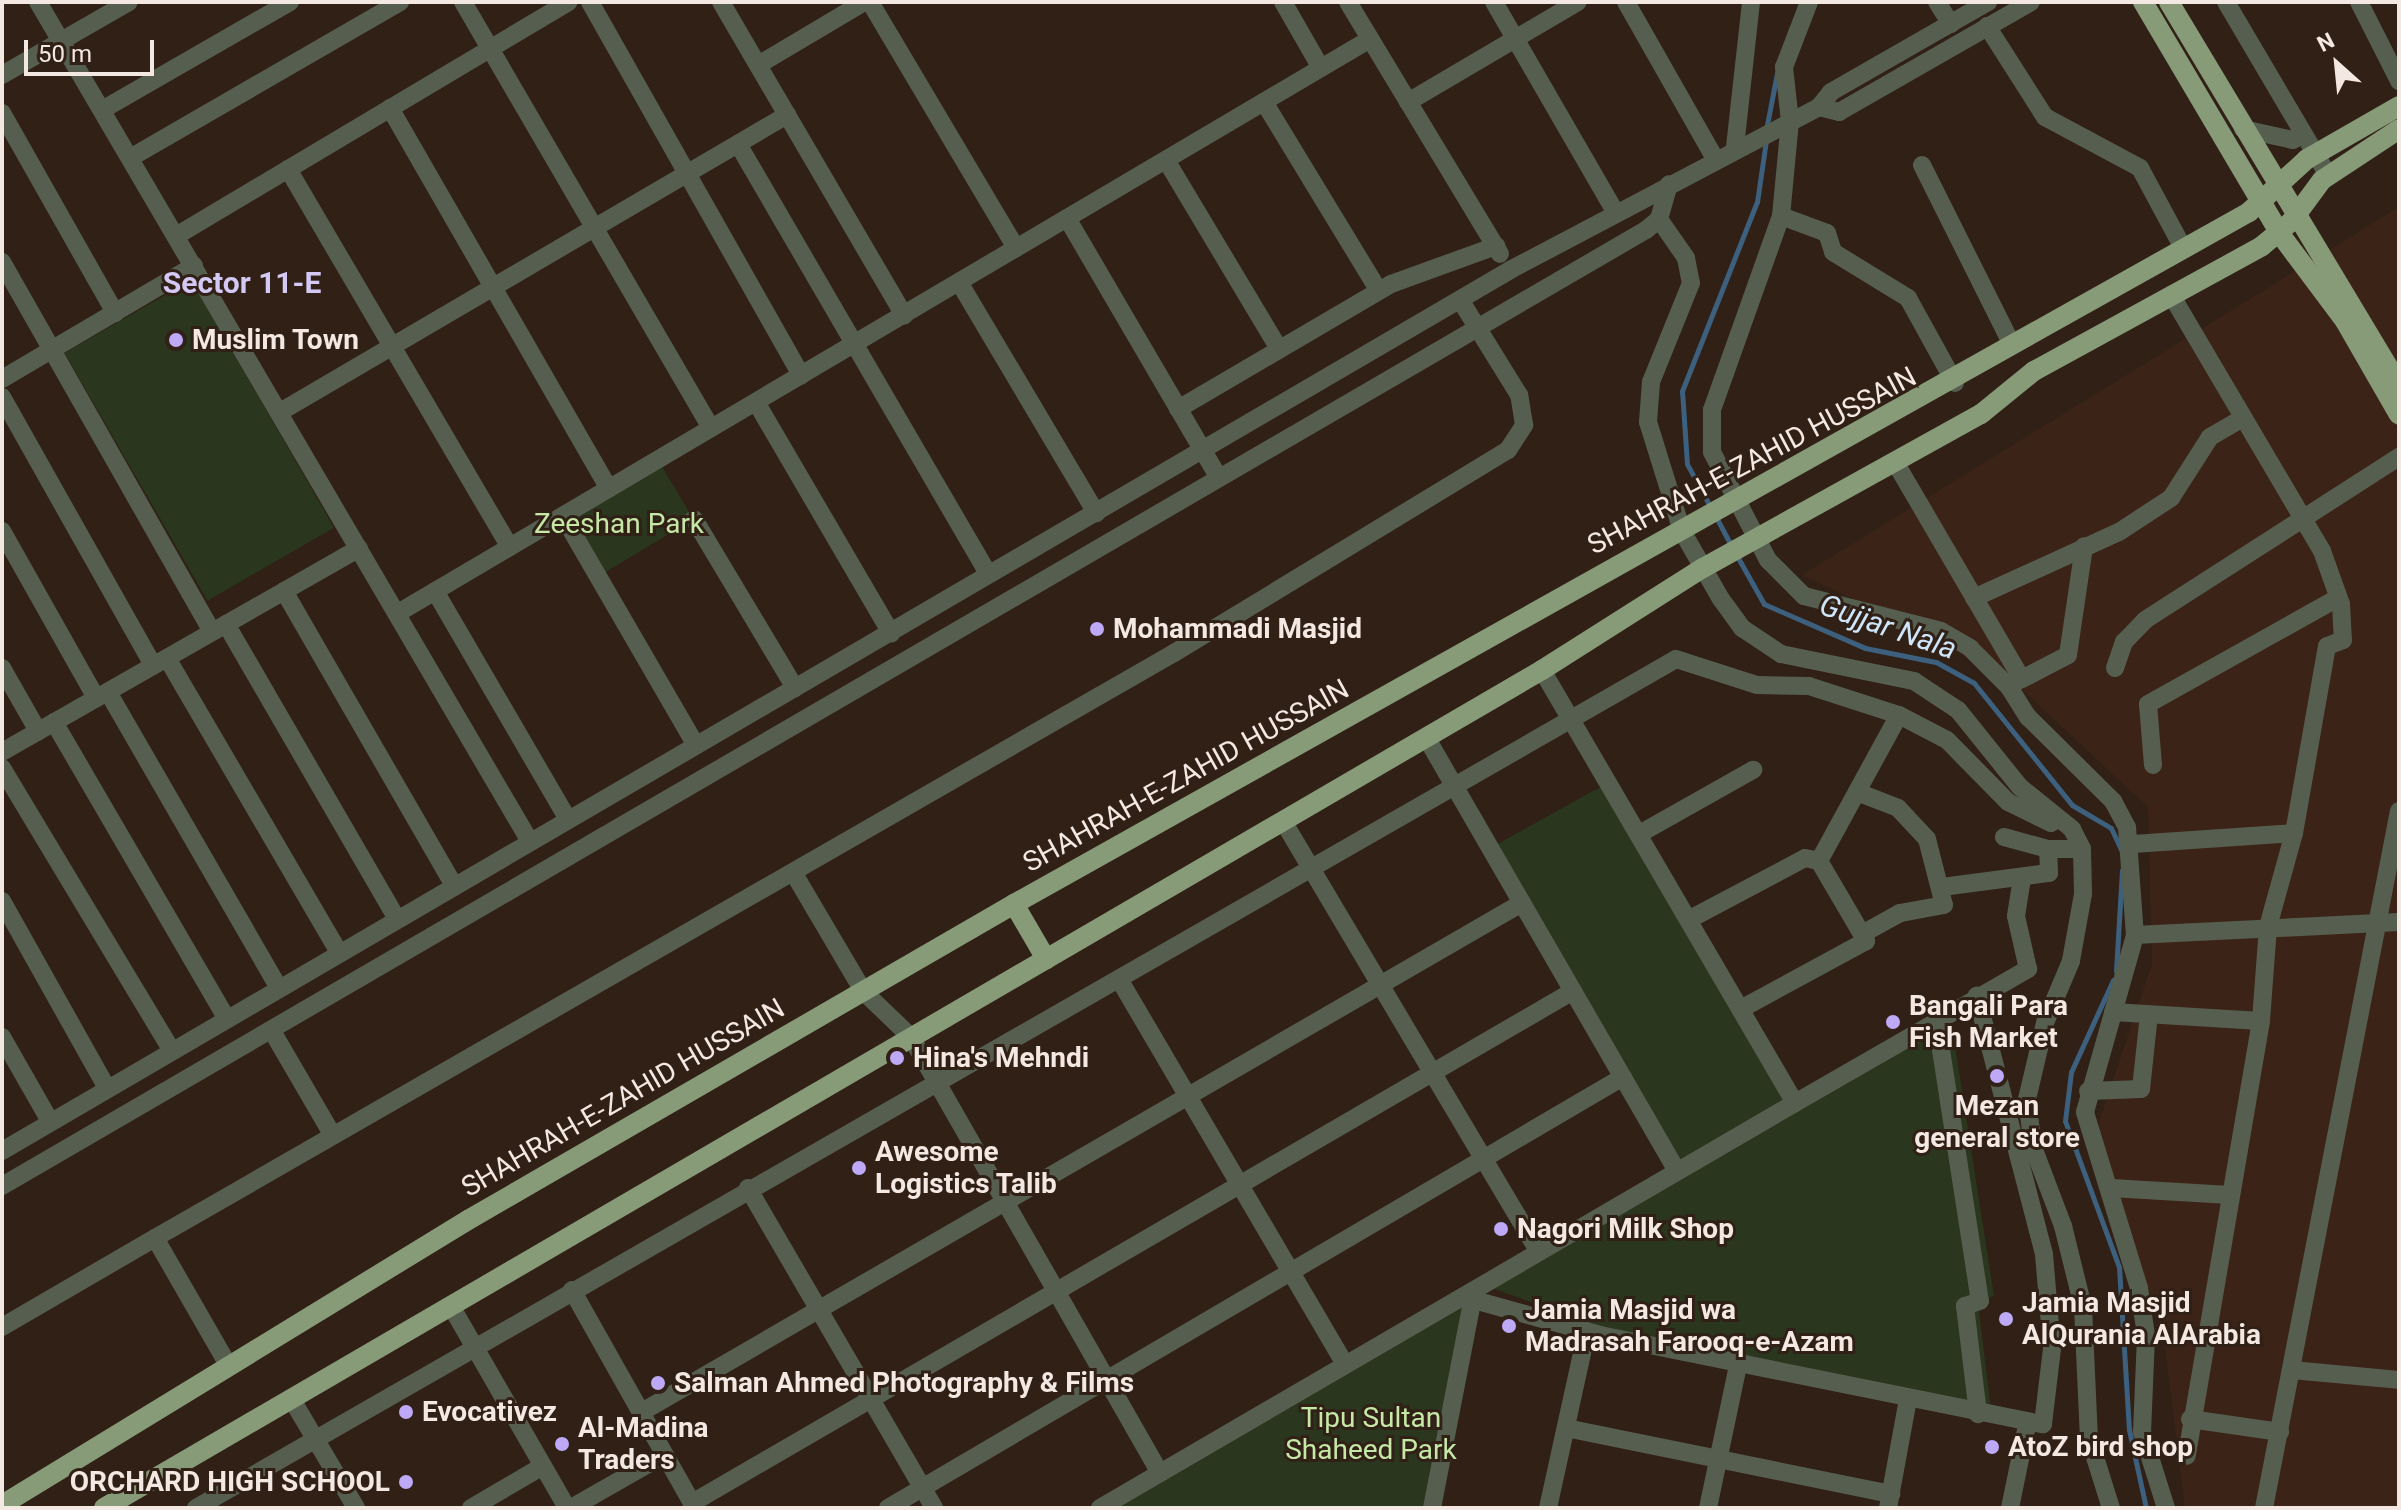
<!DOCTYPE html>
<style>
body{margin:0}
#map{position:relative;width:2401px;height:1510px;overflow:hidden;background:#302016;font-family:Roboto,sans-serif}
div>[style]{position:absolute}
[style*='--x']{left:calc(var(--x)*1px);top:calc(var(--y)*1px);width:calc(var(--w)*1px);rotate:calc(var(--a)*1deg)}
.built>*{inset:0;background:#3b2417}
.green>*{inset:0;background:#2a361e;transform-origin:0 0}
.stream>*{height:5px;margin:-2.5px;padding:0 2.5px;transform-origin:2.5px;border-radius:2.5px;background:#3c607d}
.minor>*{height:18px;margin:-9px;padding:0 9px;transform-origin:9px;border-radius:9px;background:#565f4f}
.major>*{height:20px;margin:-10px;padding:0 10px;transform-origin:10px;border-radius:10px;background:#889b78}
.dots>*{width:22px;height:22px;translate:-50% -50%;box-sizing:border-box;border:4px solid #302016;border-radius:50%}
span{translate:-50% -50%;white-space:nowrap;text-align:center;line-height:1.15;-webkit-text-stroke:6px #302016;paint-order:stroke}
.poi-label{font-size:28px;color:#f4e8e2;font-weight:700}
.left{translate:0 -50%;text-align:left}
.right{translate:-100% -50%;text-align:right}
.street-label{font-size:28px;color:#f4e8e2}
.park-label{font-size:28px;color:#c5e8a7}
.neighbourhood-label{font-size:30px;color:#d3c9f4;font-weight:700}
.water-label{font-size:30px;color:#cfe6fa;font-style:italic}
.frame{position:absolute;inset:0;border:4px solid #f4e8e2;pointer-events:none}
.north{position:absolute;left:2297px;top:24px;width:80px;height:80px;-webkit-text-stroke:6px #302016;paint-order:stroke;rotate:333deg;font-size:22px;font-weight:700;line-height:32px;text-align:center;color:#f4e8e2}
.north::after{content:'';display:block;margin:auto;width:28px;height:36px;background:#f4e8e2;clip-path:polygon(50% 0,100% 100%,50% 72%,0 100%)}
.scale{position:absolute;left:24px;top:40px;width:130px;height:36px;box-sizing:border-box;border:4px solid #f4e8e2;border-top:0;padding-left:10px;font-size:24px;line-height:28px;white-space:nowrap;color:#f4e8e2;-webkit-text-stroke:6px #302016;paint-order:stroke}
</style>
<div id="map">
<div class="built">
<i style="clip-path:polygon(2399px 207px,2399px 1508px,2185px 1508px,2165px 1347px,2098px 1125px,2152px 964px,2148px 807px,1999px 668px,1802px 575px)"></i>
</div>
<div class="green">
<i style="left:191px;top:280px;width:286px;height:146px;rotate:60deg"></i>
<i style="left:658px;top:460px;width:69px;height:110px;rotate:59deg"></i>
<i style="left:1613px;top:780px;width:371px;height:138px;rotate:61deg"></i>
<i style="clip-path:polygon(1951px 1020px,1994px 1296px,1978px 1302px,1991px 1410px,1601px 1327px,1489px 1287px)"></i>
<i style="clip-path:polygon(1474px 1289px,1432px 1508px,1100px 1508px)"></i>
</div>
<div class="stream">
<i style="--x:1766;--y:130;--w:58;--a:-79.1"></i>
<i style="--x:1711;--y:508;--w:50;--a:-118.6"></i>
<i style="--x:1687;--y:464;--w:73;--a:-93.9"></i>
<i style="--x:1682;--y:391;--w:203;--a:-68.4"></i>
<i style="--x:1757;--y:202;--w:63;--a:-81.7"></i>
<i style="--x:1716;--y:517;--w:34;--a:62"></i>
<i style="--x:1737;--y:556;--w:55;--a:60.6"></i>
<i style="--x:1764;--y:604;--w:110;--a:23.5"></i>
<i style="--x:1865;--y:648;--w:72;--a:11.2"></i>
<i style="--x:1936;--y:662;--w:43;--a:28.9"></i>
<i style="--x:1974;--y:683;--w:156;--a:51.2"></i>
<i style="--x:2072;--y:805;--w:45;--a:30.5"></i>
<i style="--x:2111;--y:828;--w:26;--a:65"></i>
<i style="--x:2116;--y:971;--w:101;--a:-86.6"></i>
<i style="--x:2113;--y:980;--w:101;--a:114.5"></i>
<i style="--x:2071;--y:1072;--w:49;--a:97"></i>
<i style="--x:2065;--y:1121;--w:156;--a:69.7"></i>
<i style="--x:2119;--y:1267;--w:163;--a:86.5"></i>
<i style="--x:2129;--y:1430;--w:80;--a:77.7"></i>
</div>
<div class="minor">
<i style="--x:38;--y:2;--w:971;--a:59.63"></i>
<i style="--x:463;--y:2;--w:493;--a:59.8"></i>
<i style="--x:590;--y:2;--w:429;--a:60.5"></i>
<i style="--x:721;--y:2;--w:363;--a:59.7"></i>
<i style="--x:870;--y:2;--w:286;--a:59.3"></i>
<i style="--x:1283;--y:2;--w:76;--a:60.1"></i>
<i style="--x:1348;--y:2;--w:294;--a:58.9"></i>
<i style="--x:1494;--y:2;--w:242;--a:60"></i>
<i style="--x:1626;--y:2;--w:178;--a:60.4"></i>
<i style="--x:1809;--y:2;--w:70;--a:111"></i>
<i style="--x:1784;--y:67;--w:54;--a:83.7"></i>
<i style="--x:1790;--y:121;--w:95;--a:95.4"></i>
<i style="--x:1781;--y:216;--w:206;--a:109.6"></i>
<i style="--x:1712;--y:410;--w:42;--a:90"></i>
<i style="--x:1712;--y:452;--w:122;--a:62.6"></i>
<i style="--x:1768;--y:560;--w:51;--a:45"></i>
<i style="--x:1804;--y:596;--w:141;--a:14.3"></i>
<i style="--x:1941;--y:631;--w:34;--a:30"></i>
<i style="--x:1970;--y:648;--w:55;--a:45"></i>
<i style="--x:1937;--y:2;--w:26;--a:58"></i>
<i style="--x:2226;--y:2;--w:201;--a:59.5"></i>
<i style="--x:2359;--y:2;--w:89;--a:63.1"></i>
<i style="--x:1987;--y:26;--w:108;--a:57.5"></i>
<i style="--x:2045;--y:117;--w:108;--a:28.2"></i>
<i style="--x:2140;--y:168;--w:91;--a:61.7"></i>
<i style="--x:758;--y:65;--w:123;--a:-30.7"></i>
<i style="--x:2;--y:75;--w:146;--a:-29.9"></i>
<i style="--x:1264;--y:102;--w:221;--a:58.7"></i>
<i style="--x:1408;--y:102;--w:197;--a:-30.5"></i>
<i style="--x:1819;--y:107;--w:21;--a:14"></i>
<i style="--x:1839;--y:112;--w:221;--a:-29.8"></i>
<i style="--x:390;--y:108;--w:439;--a:60.1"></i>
<i style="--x:102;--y:110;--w:217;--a:-29.9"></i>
<i style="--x:2;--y:113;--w:230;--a:60.5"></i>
<i style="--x:2243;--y:129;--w:51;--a:12.4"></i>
<i style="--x:2293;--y:140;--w:12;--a:-31"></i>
<i style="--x:738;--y:144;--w:497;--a:59.8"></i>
<i style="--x:1735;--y:147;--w:146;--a:-83.7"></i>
<i style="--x:130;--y:158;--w:312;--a:-30"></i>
<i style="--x:1166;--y:160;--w:220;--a:59.1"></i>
<i style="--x:1922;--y:165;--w:197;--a:63.4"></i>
<i style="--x:288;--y:169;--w:438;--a:59.6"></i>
<i style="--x:1781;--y:216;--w:49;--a:20.3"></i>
<i style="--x:1827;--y:233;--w:20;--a:72"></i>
<i style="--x:1833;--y:252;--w:88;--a:31.5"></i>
<i style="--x:1908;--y:298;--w:97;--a:61.1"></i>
<i style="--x:1067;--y:218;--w:301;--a:59.7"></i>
<i style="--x:1659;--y:219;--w:47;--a:55.3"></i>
<i style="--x:1686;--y:258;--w:25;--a:79"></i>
<i style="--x:1691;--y:283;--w:107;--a:112"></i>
<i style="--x:1651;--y:382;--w:40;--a:94.3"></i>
<i style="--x:1648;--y:422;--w:114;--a:72.7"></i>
<i style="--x:1682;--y:531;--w:78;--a:60.2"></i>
<i style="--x:1721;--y:599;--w:36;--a:54"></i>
<i style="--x:1742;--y:628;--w:47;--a:33.7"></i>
<i style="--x:1781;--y:654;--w:136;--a:11.5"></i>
<i style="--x:1914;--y:681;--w:53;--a:33.4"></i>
<i style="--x:1958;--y:710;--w:99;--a:51.2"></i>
<i style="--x:2020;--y:787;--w:67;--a:38.9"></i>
<i style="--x:2072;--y:829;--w:22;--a:63"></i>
<i style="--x:2082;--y:849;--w:45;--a:88.7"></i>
<i style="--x:2083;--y:894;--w:68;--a:100.2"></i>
<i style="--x:2071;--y:961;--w:67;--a:112.8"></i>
<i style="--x:2045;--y:1023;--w:78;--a:103.3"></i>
<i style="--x:2027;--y:1099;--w:48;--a:82.9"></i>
<i style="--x:2033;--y:1147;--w:85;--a:69.2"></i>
<i style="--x:2063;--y:1226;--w:83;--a:76.1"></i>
<i style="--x:2083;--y:1307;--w:131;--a:87.4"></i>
<i style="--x:2089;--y:1438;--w:73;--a:72.6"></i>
<i style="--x:176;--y:236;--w:457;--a:-30.8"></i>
<i style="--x:2;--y:262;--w:425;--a:60.4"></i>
<i style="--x:959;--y:282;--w:269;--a:59.3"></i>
<i style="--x:2173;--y:298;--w:294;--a:59.5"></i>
<i style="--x:2322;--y:551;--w:56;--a:70.3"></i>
<i style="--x:2341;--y:604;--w:36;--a:87"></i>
<i style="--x:2343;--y:640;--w:17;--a:159"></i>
<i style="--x:2327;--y:646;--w:190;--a:100"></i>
<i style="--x:2294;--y:833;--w:98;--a:105.5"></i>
<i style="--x:2268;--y:927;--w:94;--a:94.3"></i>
<i style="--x:2261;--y:1021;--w:441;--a:99.7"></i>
<i style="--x:2;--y:379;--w:223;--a:-30.5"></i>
<i style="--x:2;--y:397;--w:308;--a:60.6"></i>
<i style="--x:756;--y:402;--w:268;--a:59.7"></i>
<i style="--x:1178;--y:409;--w:247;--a:-30.4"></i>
<i style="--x:1391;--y:284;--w:112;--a:-19.9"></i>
<i style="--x:280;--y:412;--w:588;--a:-30.36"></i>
<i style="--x:1895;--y:462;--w:251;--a:59.7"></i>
<i style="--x:2022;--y:679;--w:52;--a:-27.6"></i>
<i style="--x:2068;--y:655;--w:110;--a:-81.6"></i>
<i style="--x:563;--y:516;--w:265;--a:59.9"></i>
<i style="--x:694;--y:519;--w:197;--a:59.1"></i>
<i style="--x:2;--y:531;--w:192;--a:60.6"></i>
<i style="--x:284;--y:591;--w:340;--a:60"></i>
<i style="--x:435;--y:591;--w:263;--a:59.8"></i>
<i style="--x:1974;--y:598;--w:159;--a:-24.5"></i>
<i style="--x:2119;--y:532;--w:62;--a:-33.2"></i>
<i style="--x:2171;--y:498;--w:72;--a:-57.4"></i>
<i style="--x:2210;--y:437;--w:38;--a:-30"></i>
<i style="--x:398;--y:613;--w:1129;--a:-30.56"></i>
<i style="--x:226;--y:624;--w:339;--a:59.9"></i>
<i style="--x:167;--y:658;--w:339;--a:59.7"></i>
<i style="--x:2;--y:668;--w:73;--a:60.3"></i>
<i style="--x:2115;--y:668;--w:28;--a:-71"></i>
<i style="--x:2124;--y:642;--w:30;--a:-46"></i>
<i style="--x:2145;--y:620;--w:302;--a:-32.7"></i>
<i style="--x:2019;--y:680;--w:12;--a:145"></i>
<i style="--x:2009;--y:687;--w:36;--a:58"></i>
<i style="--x:2028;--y:717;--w:120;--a:44.7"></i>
<i style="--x:2113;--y:801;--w:30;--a:62"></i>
<i style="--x:2127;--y:827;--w:108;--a:85.8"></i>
<i style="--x:108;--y:692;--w:340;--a:60"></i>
<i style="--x:54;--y:722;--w:342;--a:59.8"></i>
<i style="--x:1426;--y:737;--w:501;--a:59.96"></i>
<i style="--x:2;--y:752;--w:411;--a:-29.7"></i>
<i style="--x:2153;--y:765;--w:61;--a:-94.7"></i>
<i style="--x:2148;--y:704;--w:218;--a:-29.2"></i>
<i style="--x:2;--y:768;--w:330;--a:59"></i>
<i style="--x:1857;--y:792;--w:44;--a:21.3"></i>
<i style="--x:1898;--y:808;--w:42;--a:46.9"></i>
<i style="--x:1927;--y:839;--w:68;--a:75.6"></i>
<i style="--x:1944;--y:905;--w:45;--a:169.7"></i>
<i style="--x:1900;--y:913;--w:43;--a:151.1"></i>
<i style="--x:1283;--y:821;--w:500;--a:59.3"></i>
<i style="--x:1641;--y:833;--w:129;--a:-29.4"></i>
<i style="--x:2004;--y:837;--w:46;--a:15.3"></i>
<i style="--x:2133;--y:844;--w:161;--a:-3.9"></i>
<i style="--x:1819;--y:861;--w:166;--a:-61.3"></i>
<i style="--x:793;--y:872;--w:138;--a:59.5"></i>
<i style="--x:863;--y:991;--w:66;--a:43.8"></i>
<i style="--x:911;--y:1037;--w:502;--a:60.27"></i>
<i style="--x:1942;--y:887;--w:108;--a:-7.5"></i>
<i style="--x:2049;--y:873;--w:24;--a:-92"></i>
<i style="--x:2048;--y:849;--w:34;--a:0"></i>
<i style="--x:2;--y:901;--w:214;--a:60.7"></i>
<i style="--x:1690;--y:919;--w:130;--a:-27.9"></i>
<i style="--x:1805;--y:858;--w:14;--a:12"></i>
<i style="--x:1819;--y:861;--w:93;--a:59.6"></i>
<i style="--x:1866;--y:941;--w:142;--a:151.5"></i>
<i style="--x:1119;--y:979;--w:446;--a:59.6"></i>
<i style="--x:2113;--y:1012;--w:148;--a:3.5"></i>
<i style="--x:1937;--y:1024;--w:280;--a:81.2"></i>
<i style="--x:1980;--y:1301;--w:16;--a:162"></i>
<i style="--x:1965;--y:1306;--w:109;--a:83.1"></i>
<i style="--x:272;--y:1031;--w:121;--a:59.8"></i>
<i style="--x:2;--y:1037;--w:97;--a:60.3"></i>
<i style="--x:2088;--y:1091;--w:53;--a:-2.2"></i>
<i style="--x:2141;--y:1089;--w:75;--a:-83.9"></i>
<i style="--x:1795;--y:1103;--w:269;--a:-29.9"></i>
<i style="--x:2028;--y:969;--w:54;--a:-102.8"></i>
<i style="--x:2016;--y:916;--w:39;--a:-81"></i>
<i style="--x:2;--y:1151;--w:1746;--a:-30.29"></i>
<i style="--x:1510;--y:270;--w:349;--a:-27.8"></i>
<i style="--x:1819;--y:107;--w:19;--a:-51"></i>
<i style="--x:1831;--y:92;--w:181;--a:-29.8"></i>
<i style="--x:2;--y:1186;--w:1902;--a:-30.18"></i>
<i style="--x:1646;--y:230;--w:17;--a:-40"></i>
<i style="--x:1659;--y:219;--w:36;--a:-74"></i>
<i style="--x:748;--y:1188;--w:370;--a:59.8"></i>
<i style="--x:2111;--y:1188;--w:119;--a:3.4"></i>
<i style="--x:572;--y:1290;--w:250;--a:60.6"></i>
<i style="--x:1474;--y:1300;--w:131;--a:15.5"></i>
<i style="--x:1600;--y:1335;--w:452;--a:11.4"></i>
<i style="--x:2043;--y:1424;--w:77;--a:-83.2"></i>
<i style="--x:2052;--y:1348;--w:94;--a:-94.9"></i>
<i style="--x:2044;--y:1254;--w:267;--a:-104.6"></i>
<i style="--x:451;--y:1306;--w:233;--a:60.1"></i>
<i style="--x:2;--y:1327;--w:177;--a:-30.2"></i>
<i style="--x:227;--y:1363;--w:144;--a:-119.9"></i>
<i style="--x:155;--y:1238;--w:1175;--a:-29.86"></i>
<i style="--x:1174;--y:653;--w:391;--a:-31.3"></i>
<i style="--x:1508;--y:450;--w:30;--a:-57"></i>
<i style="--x:1524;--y:425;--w:30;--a:-99"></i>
<i style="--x:1519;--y:395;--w:110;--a:-121.7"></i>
<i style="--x:2292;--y:1370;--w:107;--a:5.3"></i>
<i style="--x:291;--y:1398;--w:128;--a:59.4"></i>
<i style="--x:640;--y:1413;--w:1019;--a:-30.04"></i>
<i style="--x:2190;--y:1419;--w:91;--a:8.2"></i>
<i style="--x:1566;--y:1428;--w:332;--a:11.5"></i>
<i style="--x:692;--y:1503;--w:1019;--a:-30.16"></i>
<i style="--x:196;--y:1508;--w:1706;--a:-29.84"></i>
<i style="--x:1676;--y:659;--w:85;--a:17.8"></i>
<i style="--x:1757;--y:685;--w:52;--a:1.1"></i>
<i style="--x:1809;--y:686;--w:95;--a:17.9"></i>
<i style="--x:1899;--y:715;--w:54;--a:27.5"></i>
<i style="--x:1947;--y:740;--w:87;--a:45.5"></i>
<i style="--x:2008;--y:802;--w:48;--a:26"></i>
<i style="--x:471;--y:1508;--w:83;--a:-30.3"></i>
<i style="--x:571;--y:1508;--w:107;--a:-29.7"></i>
<i style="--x:888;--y:1508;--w:852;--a:-30.39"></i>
<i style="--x:1100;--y:1508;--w:804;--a:-30.23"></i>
<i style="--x:1795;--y:1103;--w:501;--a:-120.3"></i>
<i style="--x:1432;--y:1508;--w:221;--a:-79"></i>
<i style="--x:1548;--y:1508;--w:181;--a:-77.6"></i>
<i style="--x:1708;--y:1508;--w:150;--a:-78.1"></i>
<i style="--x:1888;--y:1508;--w:111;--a:-79.6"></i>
<i style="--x:2010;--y:1508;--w:85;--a:-78.4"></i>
<i style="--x:2166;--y:1508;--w:80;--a:-107.5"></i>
<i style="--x:2142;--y:1432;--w:97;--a:-87.6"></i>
<i style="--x:2146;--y:1335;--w:48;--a:-98.5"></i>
<i style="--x:2139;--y:1288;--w:184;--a:-107.1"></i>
<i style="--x:2085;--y:1112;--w:184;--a:-74.2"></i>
<i style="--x:2135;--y:935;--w:264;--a:-2.8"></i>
<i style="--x:2264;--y:1508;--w:710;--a:-79.04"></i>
</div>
<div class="major">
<i style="--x:2143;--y:2;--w:269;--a:59.4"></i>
<i style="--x:2280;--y:234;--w:109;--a:53.2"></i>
<i style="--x:2345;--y:321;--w:108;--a:60.1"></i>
<i style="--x:2169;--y:2;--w:447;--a:59"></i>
<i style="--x:1014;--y:904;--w:64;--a:59.8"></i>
<i style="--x:2;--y:1505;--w:546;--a:-31.45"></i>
<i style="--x:468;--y:1220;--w:631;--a:-30.06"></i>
<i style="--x:1014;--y:904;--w:1416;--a:-29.26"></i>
<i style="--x:2249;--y:212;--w:79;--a:-42.4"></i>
<i style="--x:2307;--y:159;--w:106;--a:-29.9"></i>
<i style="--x:104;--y:1508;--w:1664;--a:-30.23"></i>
<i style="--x:1542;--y:670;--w:191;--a:-32.4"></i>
<i style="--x:1703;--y:568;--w:318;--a:-29"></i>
<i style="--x:1981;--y:414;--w:68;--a:-39.1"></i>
<i style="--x:2034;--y:371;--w:260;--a:-28.7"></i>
<i style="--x:2262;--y:246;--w:38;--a:-40"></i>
<i style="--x:2291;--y:222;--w:52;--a:-53.6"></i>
<i style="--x:2322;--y:180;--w:92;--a:-33.5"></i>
</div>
<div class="dots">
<i style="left:176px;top:340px;background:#bda9f5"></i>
<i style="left:1097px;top:629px;background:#bda9f5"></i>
<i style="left:1893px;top:1022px;background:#bda9f5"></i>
<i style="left:897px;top:1058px;background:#bda9f5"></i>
<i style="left:1997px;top:1076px;background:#bda9f5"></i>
<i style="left:859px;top:1168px;background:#bda9f5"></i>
<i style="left:1501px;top:1229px;background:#bda9f5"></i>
<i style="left:2006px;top:1319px;background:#bda9f5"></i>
<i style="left:1509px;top:1326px;background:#bda9f5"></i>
<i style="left:658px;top:1383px;background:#bda9f5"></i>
<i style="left:406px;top:1412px;background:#bda9f5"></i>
<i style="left:562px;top:1444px;background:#bda9f5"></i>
<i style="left:1992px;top:1447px;background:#bda9f5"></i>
<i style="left:406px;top:1482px;background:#bda9f5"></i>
</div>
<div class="poi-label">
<span class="left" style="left:192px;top:340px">Muslim Town</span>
<span class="left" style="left:1113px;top:629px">Mohammadi Masjid</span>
<span class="left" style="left:1909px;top:1022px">Bangali Para<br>Fish Market</span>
<span class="left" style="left:913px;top:1058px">Hina's Mehndi</span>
<span style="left:1997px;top:1122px">Mezan<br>general store</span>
<span class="left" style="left:875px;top:1168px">Awesome<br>Logistics Talib</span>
<span class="left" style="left:1517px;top:1229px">Nagori Milk Shop</span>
<span class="left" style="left:2022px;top:1319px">Jamia Masjid<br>AlQurania AlArabia</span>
<span class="left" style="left:1525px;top:1326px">Jamia Masjid wa<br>Madrasah Farooq-e-Azam</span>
<span class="left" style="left:674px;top:1383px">Salman Ahmed Photography &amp; Films</span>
<span class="left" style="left:422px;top:1412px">Evocativez</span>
<span class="left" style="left:578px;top:1444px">Al-Madina<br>Traders</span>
<span class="left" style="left:2008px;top:1447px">AtoZ bird shop</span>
<span class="right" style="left:390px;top:1482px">ORCHARD HIGH SCHOOL</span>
</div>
<div class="street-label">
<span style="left:1752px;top:461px;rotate:-28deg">SHAHRAH-E-ZAHID HUSSAIN</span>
<span style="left:1186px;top:776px;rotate:-29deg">SHAHRAH-E-ZAHID HUSSAIN</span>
<span style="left:623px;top:1098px;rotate:-30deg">SHAHRAH-E-ZAHID HUSSAIN</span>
</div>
<div class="park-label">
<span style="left:619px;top:524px">Zeeshan Park</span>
<span style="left:1371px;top:1434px">Tipu Sultan<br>Shaheed Park</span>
</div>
<div class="neighbourhood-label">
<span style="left:242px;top:283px">Sector 11-E</span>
</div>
<div class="water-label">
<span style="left:1888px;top:627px;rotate:19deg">Gujjar Nala</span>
</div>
<div class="frame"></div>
<div class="north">N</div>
<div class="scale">50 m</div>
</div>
